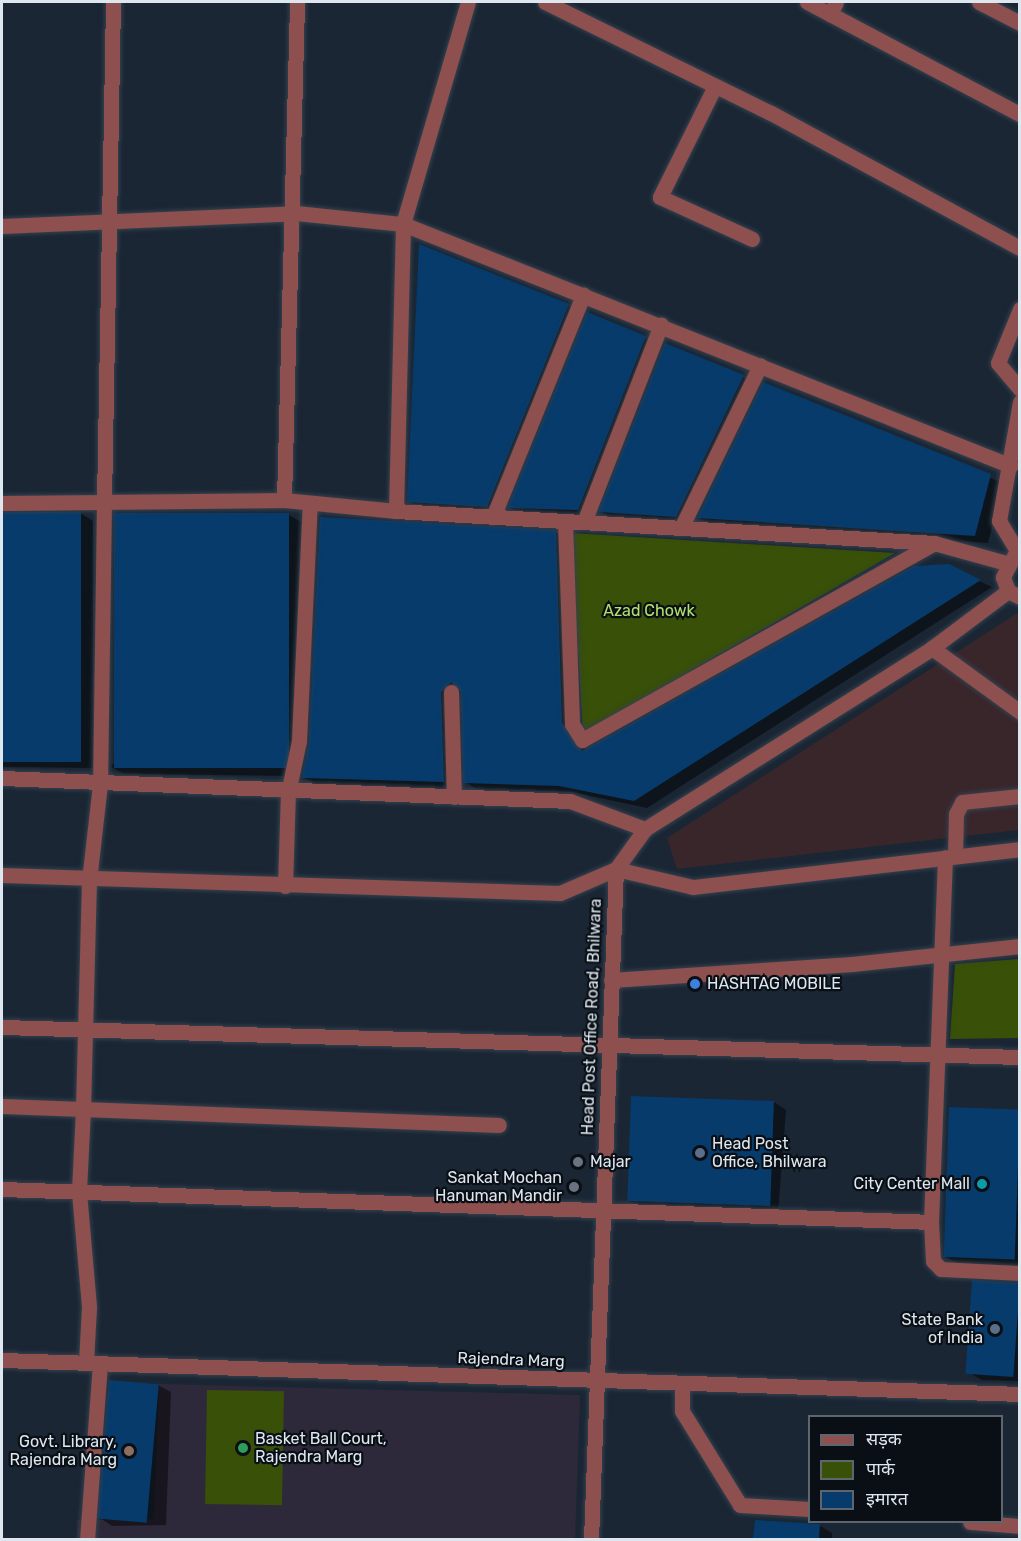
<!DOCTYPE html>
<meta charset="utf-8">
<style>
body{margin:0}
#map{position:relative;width:1021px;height:1541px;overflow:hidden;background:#1a2634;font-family:Rubik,"Noto Sans Devanagari",sans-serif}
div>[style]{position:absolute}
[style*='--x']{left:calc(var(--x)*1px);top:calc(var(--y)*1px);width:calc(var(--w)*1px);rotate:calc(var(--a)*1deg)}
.commercial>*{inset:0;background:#39262b}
.education>*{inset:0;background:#2e293a}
.green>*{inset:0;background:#385008;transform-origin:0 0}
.shadow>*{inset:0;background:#0007}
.building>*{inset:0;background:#063b6c;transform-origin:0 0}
.roads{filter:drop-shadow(0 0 2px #35414e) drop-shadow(0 0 2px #35414e)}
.minor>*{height:15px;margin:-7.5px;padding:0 7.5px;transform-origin:7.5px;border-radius:7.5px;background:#8d504e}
.dots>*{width:16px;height:16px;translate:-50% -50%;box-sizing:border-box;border:3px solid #090f15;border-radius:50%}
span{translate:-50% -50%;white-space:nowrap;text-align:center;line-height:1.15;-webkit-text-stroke:4.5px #090f15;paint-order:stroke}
.park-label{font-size:16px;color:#b2e06c}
.poi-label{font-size:16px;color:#dee6ef}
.left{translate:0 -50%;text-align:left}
.right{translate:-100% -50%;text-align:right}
.street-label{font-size:16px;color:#dee6ef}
.frame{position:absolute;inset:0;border:3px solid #dee6ef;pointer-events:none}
.legend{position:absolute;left:808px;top:1415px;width:195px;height:108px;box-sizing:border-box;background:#090f15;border:2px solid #5e656c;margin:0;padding:8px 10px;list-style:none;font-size:18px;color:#dee6ef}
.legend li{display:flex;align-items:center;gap:12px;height:30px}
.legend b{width:30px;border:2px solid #5e656c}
</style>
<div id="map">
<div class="commercial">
<i style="clip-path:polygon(1019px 612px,1019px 830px,677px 869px,667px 838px)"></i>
</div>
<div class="education">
<i style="clip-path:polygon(159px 1384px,580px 1395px,575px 1539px,77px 1540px,77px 1520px,154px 1519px)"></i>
</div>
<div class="green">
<i style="clip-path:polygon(571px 533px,895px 553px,583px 733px)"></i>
<i style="clip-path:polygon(1019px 959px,1019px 1038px,950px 1039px,955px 964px)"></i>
<i style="left:207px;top:1390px;width:77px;height:114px;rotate:1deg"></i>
</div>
<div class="shadow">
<i style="clip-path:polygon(568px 306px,580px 313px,499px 513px,421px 508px,409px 501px)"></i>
<i style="clip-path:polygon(588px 314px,658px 344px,591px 517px,521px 514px,509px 507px)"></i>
<i style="clip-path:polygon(665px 345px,756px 383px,688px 523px,612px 518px,600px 511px)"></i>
<i style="clip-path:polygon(763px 384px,1003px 483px,988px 543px,711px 525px,699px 518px)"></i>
<i style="clip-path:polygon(2px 512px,80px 513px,93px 521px,93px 768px,2px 767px)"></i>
<i style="clip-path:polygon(289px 515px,301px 522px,290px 776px,124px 774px,111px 767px)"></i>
<i style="clip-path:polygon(555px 532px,568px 539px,574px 731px,587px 750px,948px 566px,992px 587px,647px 808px,572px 792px,477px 789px,465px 782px,462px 691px,453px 699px,456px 789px,316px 784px,303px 777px)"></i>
<i style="clip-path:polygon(774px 1102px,786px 1110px,778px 1213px,641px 1208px,629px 1201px)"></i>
<i style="clip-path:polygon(1020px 1111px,1020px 1268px,957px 1263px,944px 1256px)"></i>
<i style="clip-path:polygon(1020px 1284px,1020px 1381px,982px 1380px,969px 1373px)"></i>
<i style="clip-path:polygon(158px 1385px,171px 1392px,166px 1525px,112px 1526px,100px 1518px)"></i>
<i style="clip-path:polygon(756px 1521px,819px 1525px,832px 1533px,832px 1540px,755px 1540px)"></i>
</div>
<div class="building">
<i style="clip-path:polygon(419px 244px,569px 304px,487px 507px,407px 502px)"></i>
<i style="clip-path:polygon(587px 312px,646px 336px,578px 510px,507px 508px)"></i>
<i style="clip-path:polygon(665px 343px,744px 375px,676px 517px,598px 512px)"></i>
<i style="clip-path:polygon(763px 382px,991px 474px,975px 536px,697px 518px)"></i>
<i style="left:81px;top:512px;width:250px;height:79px;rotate:90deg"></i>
<i style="left:114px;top:513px;width:175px;height:255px"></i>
<i style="clip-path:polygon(320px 517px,556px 530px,562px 723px,582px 751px,914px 566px,949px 564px,981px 580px,634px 801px,559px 786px,463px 783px,461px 692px,451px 682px,441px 692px,444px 782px,302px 778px,309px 741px)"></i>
<i style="left:631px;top:1096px;width:143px;height:105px;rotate:2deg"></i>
<i style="left:949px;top:1107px;width:71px;height:150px;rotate:2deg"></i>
<i style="left:972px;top:1280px;width:48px;height:94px;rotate:4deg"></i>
<i style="left:109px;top:1380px;width:50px;height:139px;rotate:5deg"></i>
<i style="clip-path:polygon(755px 1520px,820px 1524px,819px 1539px,753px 1539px)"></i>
</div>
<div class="roads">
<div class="minor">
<i style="--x:113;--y:2;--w:500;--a:91.03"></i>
<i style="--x:104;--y:502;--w:180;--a:-0.6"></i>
<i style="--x:284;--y:500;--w:498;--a:-88.5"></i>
<i style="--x:545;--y:2;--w:252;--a:26.2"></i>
<i style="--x:771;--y:113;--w:283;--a:28.5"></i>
<i style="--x:807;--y:2;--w:26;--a:28"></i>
<i style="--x:830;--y:14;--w:13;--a:-63"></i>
<i style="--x:979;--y:2;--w:46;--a:27.1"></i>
<i style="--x:830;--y:14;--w:215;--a:27.8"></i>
<i style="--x:715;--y:86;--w:124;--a:116.4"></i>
<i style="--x:660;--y:197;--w:101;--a:24.5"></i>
<i style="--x:2;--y:226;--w:294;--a:-2.5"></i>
<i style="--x:296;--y:213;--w:108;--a:5.9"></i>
<i style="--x:403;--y:224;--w:654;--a:21.7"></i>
<i style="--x:1020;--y:309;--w:58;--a:112.2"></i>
<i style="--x:998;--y:363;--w:34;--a:50"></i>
<i style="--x:284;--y:500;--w:113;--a:5.6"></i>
<i style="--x:396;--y:511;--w:287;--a:-88.6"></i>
<i style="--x:403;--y:224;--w:231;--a:-73.7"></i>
<i style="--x:2;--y:503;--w:102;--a:-0.6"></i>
<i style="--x:104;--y:502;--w:282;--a:90.8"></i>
<i style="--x:100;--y:784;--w:97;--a:96.5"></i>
<i style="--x:89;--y:880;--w:229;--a:91.5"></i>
<i style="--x:83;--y:1109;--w:416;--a:2.2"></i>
<i style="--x:396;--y:511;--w:539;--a:3.4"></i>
<i style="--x:934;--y:543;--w:75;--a:15.5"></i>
<i style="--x:493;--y:517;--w:240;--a:-67.9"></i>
<i style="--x:565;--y:521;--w:203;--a:88"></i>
<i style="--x:572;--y:724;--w:19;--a:58"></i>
<i style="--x:582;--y:740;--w:403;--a:-29.2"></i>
<i style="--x:584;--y:522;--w:212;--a:-68.7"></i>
<i style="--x:681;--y:528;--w:181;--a:-64.1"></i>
<i style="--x:1019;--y:554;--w:39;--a:-121"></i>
<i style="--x:999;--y:521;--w:121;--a:-80"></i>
<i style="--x:1014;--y:556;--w:24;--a:118"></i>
<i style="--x:1003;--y:577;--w:15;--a:70"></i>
<i style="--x:1008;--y:591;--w:13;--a:27"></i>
<i style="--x:932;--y:648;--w:109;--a:36"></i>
<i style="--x:451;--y:692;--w:105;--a:88.4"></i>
<i style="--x:2;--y:778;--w:568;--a:2.32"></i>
<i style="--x:570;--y:801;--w:80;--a:20.5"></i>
<i style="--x:955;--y:856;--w:42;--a:-88.6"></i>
<i style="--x:956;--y:814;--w:13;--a:-63"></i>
<i style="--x:962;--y:802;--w:58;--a:-5.9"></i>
<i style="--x:616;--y:869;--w:79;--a:13.2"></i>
<i style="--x:693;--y:887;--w:329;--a:-6.6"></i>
<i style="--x:2;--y:875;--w:558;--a:1.85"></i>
<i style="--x:560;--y:893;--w:61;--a:-23.2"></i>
<i style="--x:616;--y:869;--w:49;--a:-54.1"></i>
<i style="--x:645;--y:829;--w:339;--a:-32.2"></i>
<i style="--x:932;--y:648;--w:95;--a:-36.9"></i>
<i style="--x:285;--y:886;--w:93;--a:-88.2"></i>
<i style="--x:288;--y:793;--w:53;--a:-78.1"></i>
<i style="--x:299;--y:741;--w:238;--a:-87.4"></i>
<i style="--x:611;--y:980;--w:242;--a:-3.8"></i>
<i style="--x:852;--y:964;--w:169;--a:-6.1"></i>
<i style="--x:2;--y:1027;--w:1018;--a:1.69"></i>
<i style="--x:2;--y:1106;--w:81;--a:2.1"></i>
<i style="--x:83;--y:1109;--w:83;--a:92.8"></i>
<i style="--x:79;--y:1192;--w:115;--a:85"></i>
<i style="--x:89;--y:1307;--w:55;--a:93.1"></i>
<i style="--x:2;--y:1189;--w:930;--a:2.03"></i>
<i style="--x:931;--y:1222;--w:365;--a:-87.8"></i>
<i style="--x:931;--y:1222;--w:39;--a:87"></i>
<i style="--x:933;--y:1261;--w:11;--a:45"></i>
<i style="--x:941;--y:1269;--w:79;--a:2.9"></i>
<i style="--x:2;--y:1360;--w:1019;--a:1.91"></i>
<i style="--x:682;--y:1384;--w:27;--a:90"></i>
<i style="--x:682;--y:1411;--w:110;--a:58.3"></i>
<i style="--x:740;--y:1505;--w:70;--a:3.3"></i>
<i style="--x:970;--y:1522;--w:50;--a:4.6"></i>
<i style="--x:87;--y:1540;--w:177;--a:-85.8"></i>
<i style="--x:591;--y:1540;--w:671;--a:-87.87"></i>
</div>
</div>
<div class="dots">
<i style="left:695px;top:984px;background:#3f7fe0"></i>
<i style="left:700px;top:1153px;background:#5c6f8a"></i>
<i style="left:578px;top:1162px;background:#6b7280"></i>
<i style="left:982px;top:1184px;background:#0f9aa8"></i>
<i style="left:574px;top:1187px;background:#6b7280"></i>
<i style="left:995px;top:1329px;background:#5c6f8a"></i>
<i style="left:243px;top:1448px;background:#2e9e5b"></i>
<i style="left:129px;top:1451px;background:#8d6e63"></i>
</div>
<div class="park-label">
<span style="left:649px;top:611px">Azad Chowk</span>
</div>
<div class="poi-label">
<span class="left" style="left:707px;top:984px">HASHTAG MOBILE</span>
<span class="left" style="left:712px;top:1153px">Head Post<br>Office, Bhilwara</span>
<span class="left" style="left:590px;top:1162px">Majar</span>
<span class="right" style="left:562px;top:1187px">Sankat Mochan<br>Hanuman Mandir</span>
<span class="right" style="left:970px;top:1184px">City Center Mall</span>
<span class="right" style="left:983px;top:1329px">State Bank<br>of India</span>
<span class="left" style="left:255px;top:1448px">Basket Ball Court,<br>Rajendra Marg</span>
<span class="right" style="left:117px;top:1451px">Govt. Library,<br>Rajendra Marg</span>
</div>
<div class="street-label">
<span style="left:592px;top:1017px;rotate:-88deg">Head Post Office Road, Bhilwara</span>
<span style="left:511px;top:1360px;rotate:2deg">Rajendra Marg</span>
</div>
<div class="frame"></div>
<ul class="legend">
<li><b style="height:8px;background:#8d504e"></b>सड़क</li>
<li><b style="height:16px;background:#385008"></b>पार्क</li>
<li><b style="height:16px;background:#063b6c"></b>इमारत</li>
</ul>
</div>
